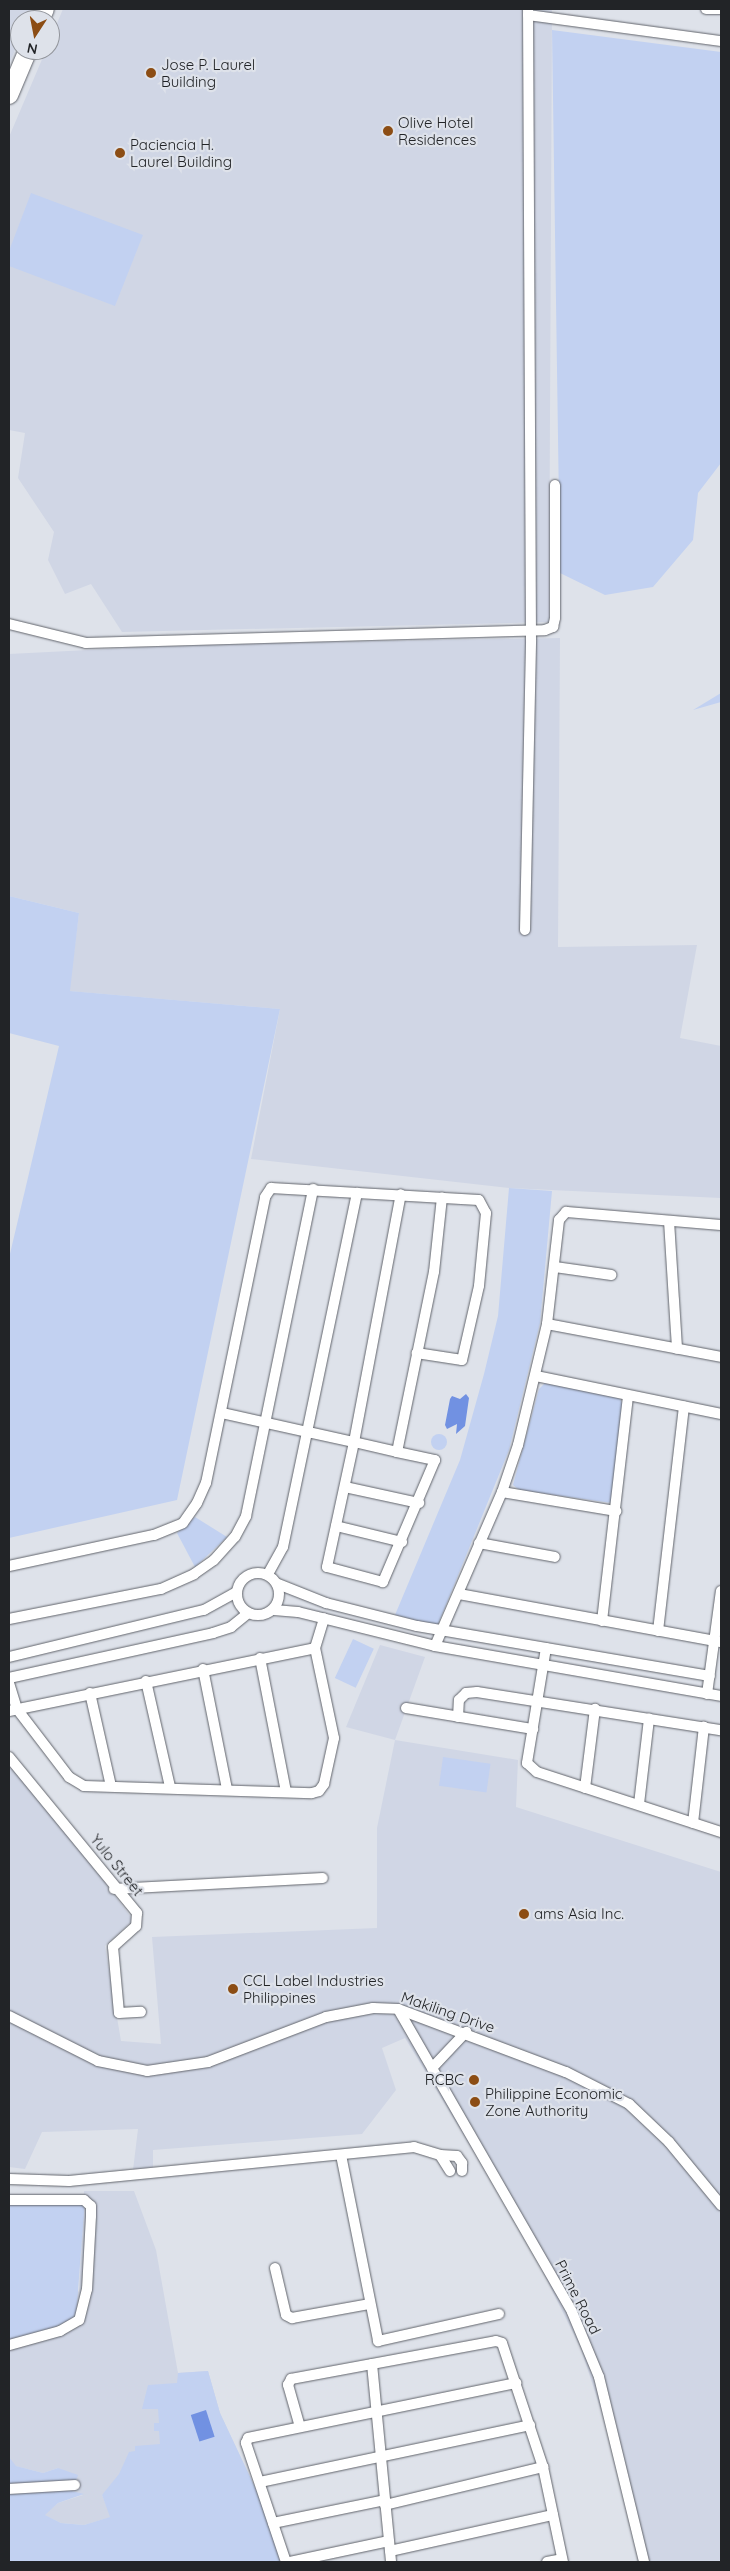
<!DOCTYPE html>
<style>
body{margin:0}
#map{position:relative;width:730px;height:2571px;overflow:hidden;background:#dee2ea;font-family:Quicksand,sans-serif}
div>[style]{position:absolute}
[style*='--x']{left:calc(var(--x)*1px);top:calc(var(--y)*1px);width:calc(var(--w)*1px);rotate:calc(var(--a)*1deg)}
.built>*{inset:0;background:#d0d6e5}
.green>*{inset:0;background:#c2d1f1;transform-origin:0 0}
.round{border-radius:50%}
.water>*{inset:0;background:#7191e2;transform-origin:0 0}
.roads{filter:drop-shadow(0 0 1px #61646b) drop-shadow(0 0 1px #61646b)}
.street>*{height:10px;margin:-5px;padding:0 5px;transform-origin:5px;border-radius:5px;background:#fff}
.street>.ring{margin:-5px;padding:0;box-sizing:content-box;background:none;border:10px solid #fff;border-radius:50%}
.highway>*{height:18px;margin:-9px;padding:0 9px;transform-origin:9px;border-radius:9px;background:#fff}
.dots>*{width:14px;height:14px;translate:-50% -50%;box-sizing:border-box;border:2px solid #dee2ea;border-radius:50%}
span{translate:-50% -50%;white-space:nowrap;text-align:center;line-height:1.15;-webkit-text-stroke:4.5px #dee2ea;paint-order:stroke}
.poi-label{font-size:15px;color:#222427}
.left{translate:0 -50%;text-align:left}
.right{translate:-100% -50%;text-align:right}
.street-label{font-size:15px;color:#222427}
.frame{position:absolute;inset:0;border:10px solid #222427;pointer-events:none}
.north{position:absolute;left:10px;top:10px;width:50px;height:50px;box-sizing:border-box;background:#dee2ea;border:1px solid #93969c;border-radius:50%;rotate:191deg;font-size:14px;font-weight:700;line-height:20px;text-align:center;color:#222427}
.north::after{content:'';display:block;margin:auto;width:18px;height:22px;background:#8c4d14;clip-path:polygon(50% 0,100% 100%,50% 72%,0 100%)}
</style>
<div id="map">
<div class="built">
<i style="clip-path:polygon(9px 9px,32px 9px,28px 20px,20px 20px,20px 38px,9px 64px)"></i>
<i style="clip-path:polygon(63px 9px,552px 9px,549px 622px,122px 632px,91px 584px,65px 594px,48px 560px,54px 532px,18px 478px,25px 433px,9px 430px,9px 137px,46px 50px,50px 50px,50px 40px)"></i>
<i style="clip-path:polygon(560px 638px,558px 947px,697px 945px,680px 1038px,721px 1046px,721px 1198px,509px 1188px,251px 1159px,280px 1009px,69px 991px,79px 913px,9px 896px,9px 654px,207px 644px)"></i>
<i style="clip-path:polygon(380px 1645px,425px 1657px,395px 1740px,518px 1760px,516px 1807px,721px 1872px,721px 2562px,638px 2562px,630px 2500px,581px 2349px,526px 2238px,405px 2038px,382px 2048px,396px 2090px,362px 2134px,153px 2150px,153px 2169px,133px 2170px,138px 2129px,42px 2132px,25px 2169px,9px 2167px,9px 1765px,30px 1782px,133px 1920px,105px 1946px,121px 2041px,161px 2044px,152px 1937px,377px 1928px,377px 1828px,395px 1740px,346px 1727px)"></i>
<i style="clip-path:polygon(84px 2191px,134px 2191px,156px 2250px,178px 2373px,208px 2371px,220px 2413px,244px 2465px,102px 2495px,111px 2517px,84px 2525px,61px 2523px,44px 2515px,58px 2503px,83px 2495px,72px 2491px,58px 2468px,43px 2473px,15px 2466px,9px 2457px,9px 2342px,79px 2291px)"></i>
</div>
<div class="green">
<i style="clip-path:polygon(552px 30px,721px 52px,721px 463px,698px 493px,693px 540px,653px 587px,605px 595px,560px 573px)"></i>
<i style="clip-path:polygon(31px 193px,143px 235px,115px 306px,9px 266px,9px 251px)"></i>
<i style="clip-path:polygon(721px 693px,721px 702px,693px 710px)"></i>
<i style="clip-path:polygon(9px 896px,79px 913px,70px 991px,280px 1009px,177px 1500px,9px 1538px,9px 1258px,59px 1046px,9px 1033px)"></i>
<i style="clip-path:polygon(509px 1188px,552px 1191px,540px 1323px,509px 1450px,437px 1627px,395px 1615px,460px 1460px,484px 1374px,498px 1316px)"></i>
<i style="clip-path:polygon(545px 1383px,619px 1397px,622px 1403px,612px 1503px,519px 1490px,513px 1485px,539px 1389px)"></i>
<i class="round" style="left:431px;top:1434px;width:16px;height:16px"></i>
<i style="clip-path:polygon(195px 1517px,227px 1537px,195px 1567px,177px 1533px)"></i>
<i style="left:353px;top:1639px;width:23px;height:43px;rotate:25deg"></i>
<i style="left:443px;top:1757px;width:48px;height:29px;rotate:8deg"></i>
<i style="clip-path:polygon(9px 2199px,85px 2199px,76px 2317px,51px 2329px,9px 2342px)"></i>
<i style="clip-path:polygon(208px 2371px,220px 2413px,270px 2519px,280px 2562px,9px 2562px,9px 2457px,16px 2466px,43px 2473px,58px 2468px,78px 2475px,72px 2491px,84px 2494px,58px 2503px,45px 2515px,61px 2523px,84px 2525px,110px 2517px,102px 2495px,119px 2474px,129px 2452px,135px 2451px,135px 2446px,160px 2444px,159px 2431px,154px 2431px,154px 2423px,159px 2423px,158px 2409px,142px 2409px,148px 2385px,177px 2383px,178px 2373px)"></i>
</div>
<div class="water">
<i style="clip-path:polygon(466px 1394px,469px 1398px,465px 1426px,456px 1434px,457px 1424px,447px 1429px,445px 1425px,450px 1399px,452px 1396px,460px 1399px)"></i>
<i style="left:206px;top:2410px;width:28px;height:16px;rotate:72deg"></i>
</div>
<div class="roads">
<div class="street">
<i style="--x:706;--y:9;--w:15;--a:0"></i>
<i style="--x:528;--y:15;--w:195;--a:7.7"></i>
<i style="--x:9;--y:624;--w:79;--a:13.9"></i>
<i style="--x:86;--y:643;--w:459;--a:-1.6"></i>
<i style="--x:545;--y:630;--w:9;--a:-21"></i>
<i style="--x:553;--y:627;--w:9;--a:-77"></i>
<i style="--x:555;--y:618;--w:133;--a:-90"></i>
<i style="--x:525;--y:930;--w:290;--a:-88.8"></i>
<i style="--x:531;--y:640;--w:631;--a:-90.27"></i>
<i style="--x:669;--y:1221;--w:128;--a:86.4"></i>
<i style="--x:555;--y:1267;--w:57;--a:8.1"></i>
<i style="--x:547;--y:1324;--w:177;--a:10.7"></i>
<i style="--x:536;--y:1376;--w:189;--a:11.6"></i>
<i style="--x:222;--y:1413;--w:88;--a:12.5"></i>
<i style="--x:308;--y:1432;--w:47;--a:12.3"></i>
<i style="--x:354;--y:1442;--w:44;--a:13.1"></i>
<i style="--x:397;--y:1452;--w:39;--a:12"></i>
<i style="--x:435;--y:1460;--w:133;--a:113.1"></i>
<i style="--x:383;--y:1582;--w:58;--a:-165"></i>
<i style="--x:327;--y:1567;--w:128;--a:-77.8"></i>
<i style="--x:354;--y:1442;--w:252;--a:-79.3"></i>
<i style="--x:397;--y:1452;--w:184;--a:-78.4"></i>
<i style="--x:434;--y:1272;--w:75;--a:-83.9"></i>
<i style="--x:345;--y:1487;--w:76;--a:12.2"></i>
<i style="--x:502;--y:1492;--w:116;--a:9.5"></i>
<i style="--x:336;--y:1526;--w:68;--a:13.6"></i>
<i style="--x:479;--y:1543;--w:77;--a:10.4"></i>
<i style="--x:9;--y:1566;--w:148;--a:-12.1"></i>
<i style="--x:154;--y:1535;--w:31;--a:-22"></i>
<i style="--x:183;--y:1523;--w:24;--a:-55"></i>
<i style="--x:197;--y:1503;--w:22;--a:-66"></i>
<i style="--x:206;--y:1483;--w:292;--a:-78.3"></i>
<i style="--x:265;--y:1197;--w:11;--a:-56"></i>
<i style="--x:271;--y:1188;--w:208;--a:3.3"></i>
<i style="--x:479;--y:1200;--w:15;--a:62"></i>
<i style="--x:486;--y:1213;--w:73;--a:95.5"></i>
<i style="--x:479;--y:1286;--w:76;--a:102.9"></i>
<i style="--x:462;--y:1360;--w:46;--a:-171.2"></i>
<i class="ring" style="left:237px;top:1573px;width:32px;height:32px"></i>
<i style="--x:268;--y:1574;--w:31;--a:-61"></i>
<i style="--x:283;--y:1547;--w:362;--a:-78.2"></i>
<i style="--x:278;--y:1584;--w:52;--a:21.6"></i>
<i style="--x:326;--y:1603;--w:94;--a:14.2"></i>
<i style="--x:417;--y:1626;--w:297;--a:9.7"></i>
<i style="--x:459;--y:1594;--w:266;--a:10.4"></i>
<i style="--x:274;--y:1610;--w:24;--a:5"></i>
<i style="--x:298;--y:1612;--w:141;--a:13.9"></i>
<i style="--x:435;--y:1646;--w:290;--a:9.9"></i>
<i style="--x:9;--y:1619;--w:155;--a:-11.2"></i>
<i style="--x:161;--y:1589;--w:36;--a:-24"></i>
<i style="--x:194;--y:1574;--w:24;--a:-35"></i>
<i style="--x:214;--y:1560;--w:31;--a:-48"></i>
<i style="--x:235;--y:1537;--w:24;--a:-62"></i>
<i style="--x:246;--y:1516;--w:334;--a:-78.4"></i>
<i style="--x:602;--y:1621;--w:227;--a:-83.4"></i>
<i style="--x:658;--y:1631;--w:226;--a:-83.4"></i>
<i style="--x:435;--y:1646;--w:168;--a:-66.5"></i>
<i style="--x:502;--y:1492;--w:50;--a:-71.2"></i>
<i style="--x:518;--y:1445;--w:124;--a:-76.5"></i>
<i style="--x:547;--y:1324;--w:105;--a:-83.4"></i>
<i style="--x:559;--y:1220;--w:11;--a:-49"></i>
<i style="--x:566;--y:1212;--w:156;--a:4.8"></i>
<i style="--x:546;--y:1648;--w:117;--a:99.4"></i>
<i style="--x:527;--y:1763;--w:13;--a:42"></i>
<i style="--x:537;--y:1772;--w:194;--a:18.1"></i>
<i style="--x:9;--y:1657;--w:201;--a:-13.6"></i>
<i style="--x:204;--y:1610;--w:37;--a:-29"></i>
<i style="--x:260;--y:1658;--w:136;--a:79"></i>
<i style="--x:203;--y:1669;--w:122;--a:78.7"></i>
<i style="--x:9;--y:1678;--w:209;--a:-12.4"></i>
<i style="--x:213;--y:1633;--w:19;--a:-18"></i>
<i style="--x:231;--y:1627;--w:22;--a:-39"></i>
<i style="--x:146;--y:1681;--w:109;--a:77.2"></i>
<i style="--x:9;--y:1683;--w:27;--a:73"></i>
<i style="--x:17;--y:1709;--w:86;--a:52.6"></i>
<i style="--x:69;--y:1777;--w:17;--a:31"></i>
<i style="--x:84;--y:1786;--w:228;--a:1.8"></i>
<i style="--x:312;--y:1793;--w:7;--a:-16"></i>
<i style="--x:319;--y:1791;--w:9;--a:-54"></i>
<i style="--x:324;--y:1784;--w:47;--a:-77.7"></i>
<i style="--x:334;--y:1738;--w:92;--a:-101.9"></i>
<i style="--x:315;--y:1648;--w:31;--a:-73"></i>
<i style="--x:90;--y:1693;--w:95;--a:77.3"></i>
<i style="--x:707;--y:1694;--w:104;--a:-82.3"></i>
<i style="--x:406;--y:1708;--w:129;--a:9.4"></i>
<i style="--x:9;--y:1711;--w:312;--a:-11.6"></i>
<i style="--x:458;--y:1717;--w:17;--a:-87"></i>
<i style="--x:459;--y:1700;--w:10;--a:-45"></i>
<i style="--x:466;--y:1693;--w:11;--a:-5"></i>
<i style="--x:477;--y:1692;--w:247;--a:8.9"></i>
<i style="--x:9;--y:1757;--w:202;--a:50.6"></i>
<i style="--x:137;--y:1913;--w:13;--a:94"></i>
<i style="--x:136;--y:1926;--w:31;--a:138"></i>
<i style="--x:113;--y:1947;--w:66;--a:84.8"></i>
<i style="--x:119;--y:2013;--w:22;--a:-3"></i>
<i style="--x:585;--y:1788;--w:80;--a:-82.8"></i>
<i style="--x:639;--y:1804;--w:86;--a:-83.3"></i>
<i style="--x:693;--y:1823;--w:97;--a:-83.5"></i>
<i style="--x:114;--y:1889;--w:209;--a:-3"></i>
<i style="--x:398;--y:2009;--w:349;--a:60.1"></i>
<i style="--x:572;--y:2312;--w:70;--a:67.4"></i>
<i style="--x:599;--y:2377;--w:190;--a:76.3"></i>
<i style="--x:9;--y:2016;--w:100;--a:26.8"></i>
<i style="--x:98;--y:2061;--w:50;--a:11.5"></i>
<i style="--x:147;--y:2071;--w:62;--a:-8.4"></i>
<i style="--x:208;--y:2062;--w:126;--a:-20.9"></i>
<i style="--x:326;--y:2017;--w:48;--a:-10.8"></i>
<i style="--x:373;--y:2008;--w:25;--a:2"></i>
<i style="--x:398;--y:2009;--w:179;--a:20.6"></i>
<i style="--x:566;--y:2072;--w:71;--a:26.9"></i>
<i style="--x:629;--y:2104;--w:55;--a:43.5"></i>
<i style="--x:669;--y:2142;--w:82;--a:50.5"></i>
<i style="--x:432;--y:2068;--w:50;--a:-46.6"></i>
<i style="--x:341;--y:2155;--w:190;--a:78.7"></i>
<i style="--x:378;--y:2341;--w:124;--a:-12.6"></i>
<i style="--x:440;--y:2155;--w:17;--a:3"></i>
<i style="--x:457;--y:2156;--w:9;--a:54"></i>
<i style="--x:462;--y:2163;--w:8;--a:90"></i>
<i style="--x:9;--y:2179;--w:60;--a:1.9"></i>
<i style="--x:69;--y:2181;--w:347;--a:-5.6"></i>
<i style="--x:414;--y:2147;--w:27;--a:17"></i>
<i style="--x:440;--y:2155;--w:19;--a:58"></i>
<i style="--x:9;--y:2200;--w:75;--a:0"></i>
<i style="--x:84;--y:2200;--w:9;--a:41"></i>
<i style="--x:91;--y:2206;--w:10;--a:90"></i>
<i style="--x:91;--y:2216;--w:73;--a:93.1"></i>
<i style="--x:87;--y:2289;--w:32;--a:104"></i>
<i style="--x:79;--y:2320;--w:22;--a:150"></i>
<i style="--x:60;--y:2331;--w:53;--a:164.6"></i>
<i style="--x:275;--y:2268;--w:48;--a:76.8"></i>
<i style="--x:286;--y:2315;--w:7;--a:27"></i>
<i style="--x:292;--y:2318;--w:78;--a:-10.3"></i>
<i style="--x:372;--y:2364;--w:199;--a:84.5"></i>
<i style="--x:300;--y:2427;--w:44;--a:-105.9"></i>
<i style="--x:288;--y:2385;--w:7;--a:-63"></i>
<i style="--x:291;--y:2379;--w:208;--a:-10.5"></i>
<i style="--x:496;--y:2341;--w:6;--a:18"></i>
<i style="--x:502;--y:2343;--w:131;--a:71.7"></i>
<i style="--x:543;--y:2467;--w:97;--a:78.1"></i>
<i style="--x:260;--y:2482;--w:276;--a:-11.9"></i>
<i style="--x:9;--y:2489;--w:66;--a:-3.5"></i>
<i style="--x:385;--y:2505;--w:163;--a:-13.5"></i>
<i style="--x:273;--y:2523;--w:114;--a:-11.6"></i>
<i style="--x:390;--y:2551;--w:167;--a:-12.5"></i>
<i style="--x:286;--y:2562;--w:126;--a:-108.6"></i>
<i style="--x:246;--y:2443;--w:5;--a:-68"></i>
<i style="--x:248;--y:2438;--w:274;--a:-11.6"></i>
<i style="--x:290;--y:2562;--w:101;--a:-12"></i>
<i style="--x:547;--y:2562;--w:15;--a:-11"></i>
</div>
<div class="highway">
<i style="--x:40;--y:20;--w:12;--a:-66"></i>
<i style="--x:9;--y:95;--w:49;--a:-67.1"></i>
</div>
</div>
<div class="dots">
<i style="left:151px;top:73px;background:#8c4d14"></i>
<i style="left:388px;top:131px;background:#8c4d14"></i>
<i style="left:120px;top:153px;background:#8c4d14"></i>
<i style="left:524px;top:1914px;background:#8c4d14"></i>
<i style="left:233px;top:1989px;background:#8c4d14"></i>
<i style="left:474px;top:2080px;background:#8c4d14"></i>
<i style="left:475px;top:2102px;background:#8c4d14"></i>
</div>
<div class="poi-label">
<span class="left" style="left:161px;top:73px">Jose P. Laurel<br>Building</span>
<span class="left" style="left:398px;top:131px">Olive Hotel<br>Residences</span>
<span class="left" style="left:130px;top:153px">Paciencia H.<br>Laurel Building</span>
<span class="left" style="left:534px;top:1914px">ams Asia Inc.</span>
<span class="left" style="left:243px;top:1989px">CCL Label Industries<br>Philippines</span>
<span class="right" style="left:464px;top:2080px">RCBC</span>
<span class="left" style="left:485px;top:2102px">Philippine Economic<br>Zone Authority</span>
</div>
<div class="street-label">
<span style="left:117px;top:1865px;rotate:51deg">Yulo Street</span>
<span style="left:448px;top:2012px;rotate:19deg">Makiling Drive</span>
<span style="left:578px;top:2297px;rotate:63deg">Prime Road</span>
</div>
<div class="frame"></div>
<div class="north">N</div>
</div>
